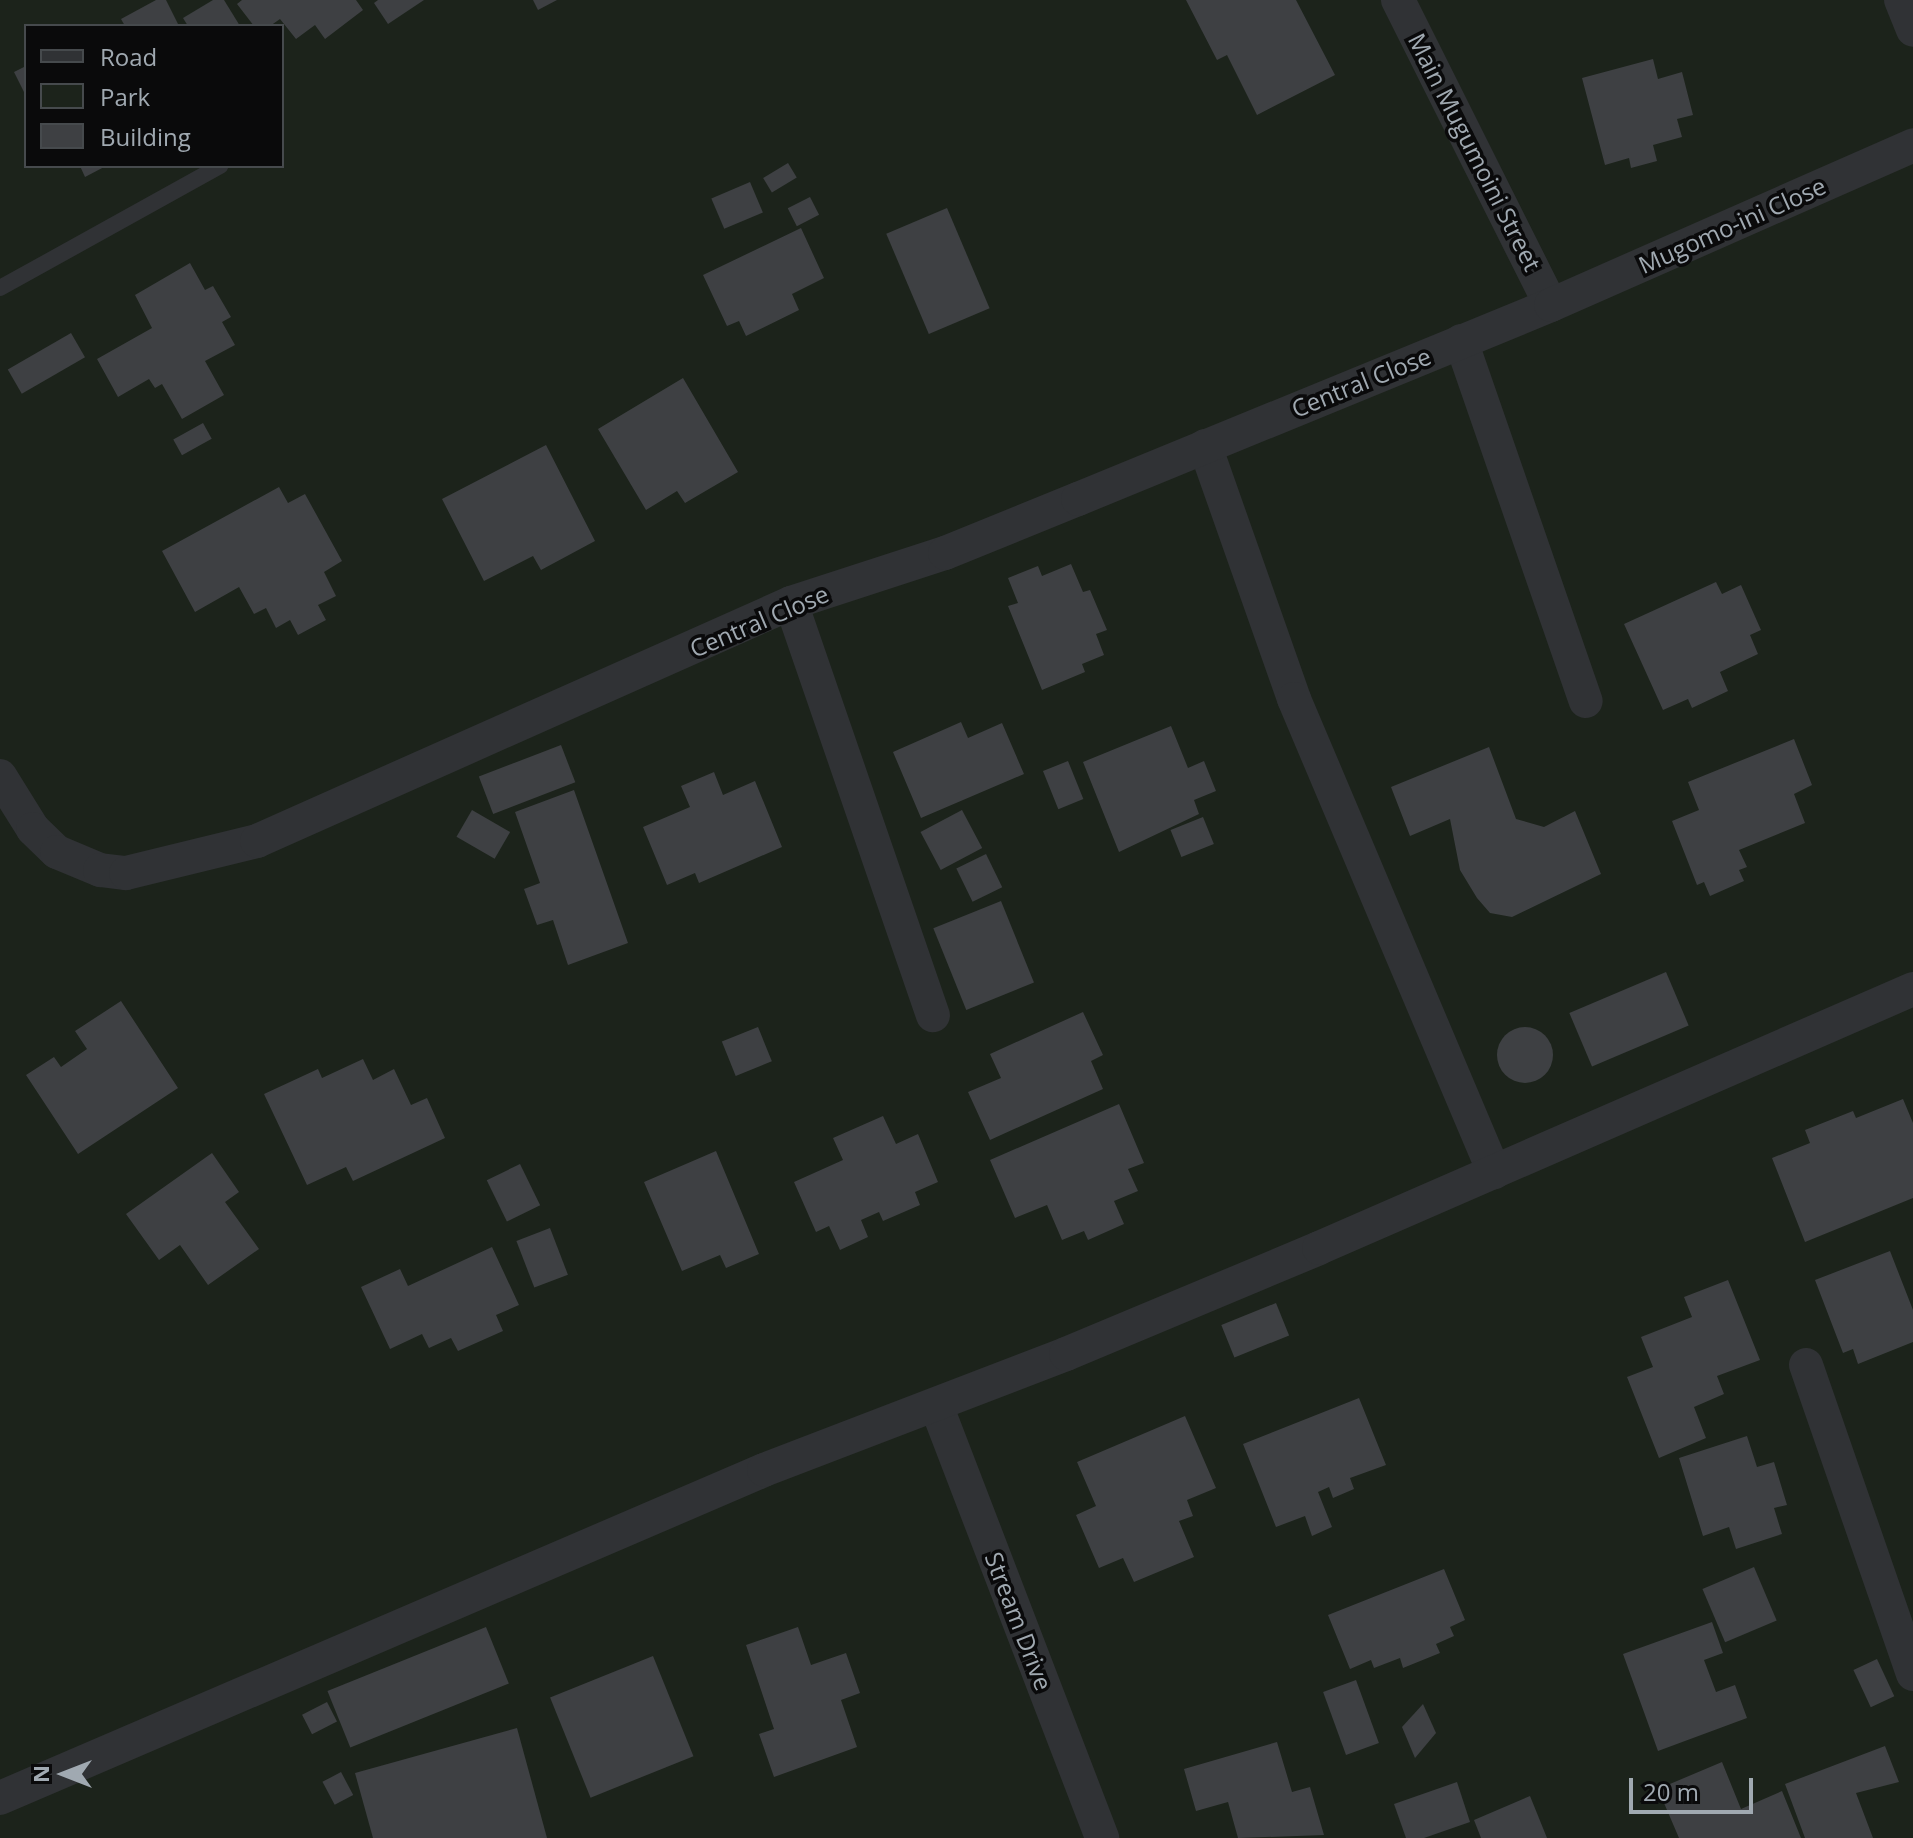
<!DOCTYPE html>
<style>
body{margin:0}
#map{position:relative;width:1913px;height:1838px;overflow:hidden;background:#0f0f10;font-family:"Open Sans",sans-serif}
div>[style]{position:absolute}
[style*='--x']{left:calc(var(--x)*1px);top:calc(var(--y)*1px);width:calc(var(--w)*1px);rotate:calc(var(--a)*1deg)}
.green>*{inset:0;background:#1c231b}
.building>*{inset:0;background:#3e4043;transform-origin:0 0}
.round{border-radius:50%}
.lane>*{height:16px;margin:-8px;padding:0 8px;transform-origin:8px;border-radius:8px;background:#303235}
.street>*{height:34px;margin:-17px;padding:0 17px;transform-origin:17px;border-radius:17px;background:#303235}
span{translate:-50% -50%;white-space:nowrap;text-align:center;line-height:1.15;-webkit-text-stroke:7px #0a0a0b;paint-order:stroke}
.street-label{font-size:24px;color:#a0a9b1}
.legend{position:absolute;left:24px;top:24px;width:260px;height:144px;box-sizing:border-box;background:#0a0a0b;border:2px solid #464a4d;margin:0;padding:10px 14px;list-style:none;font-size:24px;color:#a0a9b1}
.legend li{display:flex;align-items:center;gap:16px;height:40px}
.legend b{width:40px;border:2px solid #464a4d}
.north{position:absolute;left:24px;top:1734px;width:80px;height:80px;-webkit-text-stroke:6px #0a0a0b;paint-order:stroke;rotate:270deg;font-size:22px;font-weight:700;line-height:32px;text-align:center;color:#a0a9b1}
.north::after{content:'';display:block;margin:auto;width:28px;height:36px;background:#a0a9b1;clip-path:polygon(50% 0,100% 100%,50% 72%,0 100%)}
.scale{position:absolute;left:1629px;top:1778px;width:124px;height:36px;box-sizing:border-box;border:4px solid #a0a9b1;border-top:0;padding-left:10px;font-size:24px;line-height:28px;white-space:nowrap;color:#a0a9b1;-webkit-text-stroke:6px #0a0a0b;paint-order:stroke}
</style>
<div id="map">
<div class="green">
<i style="clip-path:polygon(evenodd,0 0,1913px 0,1913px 1838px,0 1838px,0 0,26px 26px,282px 26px,282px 166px,26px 166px,26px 26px)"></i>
</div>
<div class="building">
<i style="clip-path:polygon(156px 0,166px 0,179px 26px,125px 26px,121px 19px)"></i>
<i style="clip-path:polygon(213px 0,224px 0,240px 26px,188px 26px,183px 18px)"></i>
<i style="clip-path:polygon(242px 0,356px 0,363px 10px,325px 39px,315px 25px,296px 39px,280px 19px,270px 26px,254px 26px,237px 4px)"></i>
<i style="clip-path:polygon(378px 0,424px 0,388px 24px,374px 3px)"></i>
<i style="clip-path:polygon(533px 0,557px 0,538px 10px)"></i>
<i style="clip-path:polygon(1186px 0,1296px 0,1335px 75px,1257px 115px,1227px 55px,1217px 60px)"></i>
<i style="clip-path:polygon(1653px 59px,1658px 79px,1682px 72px,1693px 115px,1677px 119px,1682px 137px,1653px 145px,1657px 161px,1631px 168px,1629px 158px,1605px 165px,1582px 78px)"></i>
<i style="clip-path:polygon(26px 66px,26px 96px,14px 72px)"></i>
<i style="left:788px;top:163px;width:17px;height:29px;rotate:59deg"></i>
<i style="clip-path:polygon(80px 166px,106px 166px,85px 177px)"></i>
<i style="left:750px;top:182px;width:33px;height:42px;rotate:67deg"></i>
<i style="left:810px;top:197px;width:20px;height:25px;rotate:63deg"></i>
<i style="left:947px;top:208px;width:109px;height:66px;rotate:67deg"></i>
<i style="clip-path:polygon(801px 228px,824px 278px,792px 294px,799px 310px,746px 336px,739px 321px,727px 326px,703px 275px)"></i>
<i style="clip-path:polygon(190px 263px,205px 290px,213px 286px,231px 317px,222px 322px,235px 345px,205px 361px,224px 395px,182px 419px,162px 384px,155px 388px,149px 379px,118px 397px,97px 359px,152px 328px,135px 295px)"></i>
<i style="left:71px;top:333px;width:28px;height:73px;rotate:60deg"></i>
<i style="clip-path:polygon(683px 378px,738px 472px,685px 503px,677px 491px,646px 510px,598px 429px)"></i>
<i style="left:203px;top:423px;width:18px;height:34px;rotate:61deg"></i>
<i style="clip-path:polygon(546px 445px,595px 541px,541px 570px,533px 556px,484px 581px,442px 499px)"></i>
<i style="clip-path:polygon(279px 487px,288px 503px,305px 494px,342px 561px,324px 572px,336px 596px,318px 605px,326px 620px,298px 635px,290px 620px,276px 628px,266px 608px,254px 614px,239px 587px,195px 612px,162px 551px)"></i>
<i style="clip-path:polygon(1071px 564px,1083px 592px,1090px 590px,1107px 630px,1096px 634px,1104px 655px,1082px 664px,1085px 672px,1042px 690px,1008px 606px,1018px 603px,1008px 578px,1038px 566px,1042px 576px)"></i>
<i style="clip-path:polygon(1716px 582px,1722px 594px,1741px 585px,1761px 630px,1750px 635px,1758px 654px,1720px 672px,1728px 691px,1692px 708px,1688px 699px,1663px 710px,1624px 624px)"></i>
<i style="clip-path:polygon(961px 722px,968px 738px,1002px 723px,1024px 774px,921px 818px,893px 752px)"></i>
<i style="clip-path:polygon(1171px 726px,1188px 768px,1204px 761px,1216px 791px,1194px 800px,1199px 814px,1119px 852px,1083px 762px)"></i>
<i style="clip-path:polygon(1794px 739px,1812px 785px,1794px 794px,1805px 823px,1739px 850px,1747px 867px,1739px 870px,1744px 881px,1710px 896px,1704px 882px,1697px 885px,1672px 821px,1699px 810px,1688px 782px)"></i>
<i style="left:561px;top:745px;width:40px;height:88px;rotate:69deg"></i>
<i style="clip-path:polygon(1489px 747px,1516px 819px,1544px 827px,1575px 811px,1601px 874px,1512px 917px,1490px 913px,1477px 898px,1460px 870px,1450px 819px,1410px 836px,1391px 787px)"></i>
<i style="left:1068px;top:761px;width:41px;height:27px;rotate:68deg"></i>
<i style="clip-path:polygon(714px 772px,723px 795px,755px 781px,782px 847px,699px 883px,695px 873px,667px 885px,643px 827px,690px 807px,681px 786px)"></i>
<i style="clip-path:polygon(574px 790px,628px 943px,568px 965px,553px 920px,537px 925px,524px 889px,540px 883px,515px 812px)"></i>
<i style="left:472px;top:810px;width:44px;height:31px;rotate:30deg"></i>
<i style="left:962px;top:810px;width:43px;height:47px;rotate:62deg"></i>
<i style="left:1203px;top:817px;width:29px;height:35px;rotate:68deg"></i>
<i style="left:986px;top:854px;width:37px;height:33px;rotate:64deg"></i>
<i style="left:1001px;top:901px;width:88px;height:73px;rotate:68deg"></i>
<i style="left:1666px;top:972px;width:58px;height:105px;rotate:67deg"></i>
<i style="clip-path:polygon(121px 1001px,178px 1088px,78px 1154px,26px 1075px,54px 1057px,61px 1067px,87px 1049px,75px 1031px)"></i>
<i style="clip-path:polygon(1083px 1012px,1103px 1055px,1091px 1061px,1103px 1089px,990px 1140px,968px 1092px,1001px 1078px,990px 1054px)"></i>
<i style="left:758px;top:1027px;width:37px;height:39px;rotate:68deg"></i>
<i class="round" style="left:1497px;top:1027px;width:56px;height:56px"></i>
<i style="clip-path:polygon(363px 1059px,373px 1080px,394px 1069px,411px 1105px,427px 1098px,445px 1138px,353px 1181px,346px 1167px,307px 1185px,264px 1094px,318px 1069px,322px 1078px)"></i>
<i style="clip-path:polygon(1903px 1099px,1913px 1123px,1913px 1198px,1805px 1242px,1772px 1158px,1810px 1143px,1805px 1130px,1853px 1111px,1856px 1118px)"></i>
<i style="clip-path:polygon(1119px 1104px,1144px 1163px,1128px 1169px,1138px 1191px,1114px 1201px,1124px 1224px,1088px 1240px,1084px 1231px,1062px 1240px,1047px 1205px,1015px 1218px,990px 1160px)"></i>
<i style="clip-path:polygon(883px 1116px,896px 1144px,918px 1134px,938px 1182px,915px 1192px,920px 1205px,883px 1221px,879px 1212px,861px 1220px,868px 1237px,840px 1250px,829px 1226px,816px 1232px,794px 1182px,843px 1160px,833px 1138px)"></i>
<i style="clip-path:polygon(716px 1151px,759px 1254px,726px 1268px,720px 1255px,682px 1271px,644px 1182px)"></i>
<i style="clip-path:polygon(212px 1153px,239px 1192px,225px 1202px,259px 1249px,208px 1285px,180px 1245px,159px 1260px,126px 1214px)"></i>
<i style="left:520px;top:1164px;width:46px;height:37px;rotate:64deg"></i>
<i style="left:550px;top:1228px;width:50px;height:36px;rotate:69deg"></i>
<i style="clip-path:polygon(492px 1247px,519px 1305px,496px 1315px,503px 1331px,458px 1351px,451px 1338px,429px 1348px,422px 1334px,390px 1349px,361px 1287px,400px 1269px,408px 1286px)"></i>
<i style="clip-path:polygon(1890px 1251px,1913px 1310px,1913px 1342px,1858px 1364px,1853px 1349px,1843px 1353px,1815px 1280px)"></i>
<i style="clip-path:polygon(1728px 1280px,1760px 1360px,1717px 1376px,1724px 1394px,1694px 1407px,1706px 1438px,1659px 1458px,1627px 1377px,1653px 1367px,1641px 1337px,1692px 1317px,1684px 1297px)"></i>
<i style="left:1276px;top:1303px;width:35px;height:59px;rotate:68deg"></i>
<i style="clip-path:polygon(1359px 1398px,1386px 1465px,1350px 1478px,1354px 1489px,1333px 1498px,1329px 1487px,1318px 1492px,1332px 1527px,1312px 1536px,1305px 1516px,1276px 1527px,1243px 1444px)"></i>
<i style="clip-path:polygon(1185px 1416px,1216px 1488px,1187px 1500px,1193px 1516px,1179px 1521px,1194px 1557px,1134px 1582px,1123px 1558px,1099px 1568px,1076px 1515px,1096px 1506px,1077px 1462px)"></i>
<i style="clip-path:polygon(1747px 1436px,1757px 1467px,1774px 1462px,1787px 1505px,1774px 1508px,1782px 1534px,1736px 1549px,1729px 1527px,1703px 1536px,1679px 1458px)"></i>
<i style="left:1754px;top:1567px;width:58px;height:56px;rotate:67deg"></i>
<i style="clip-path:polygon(1444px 1569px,1465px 1620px,1450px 1627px,1454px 1636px,1436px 1644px,1440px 1653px,1403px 1668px,1400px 1658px,1374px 1668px,1371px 1660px,1350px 1669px,1328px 1615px)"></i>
<i style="clip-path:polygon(1712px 1622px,1723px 1653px,1704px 1660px,1716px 1692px,1735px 1685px,1747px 1718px,1658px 1751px,1623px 1654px)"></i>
<i style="left:486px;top:1627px;width:61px;height:171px;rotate:68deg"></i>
<i style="clip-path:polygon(798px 1627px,811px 1665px,846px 1653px,860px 1693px,841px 1700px,857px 1747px,774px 1777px,759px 1734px,774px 1729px,746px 1645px)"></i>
<i style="left:653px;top:1656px;width:108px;height:111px;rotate:68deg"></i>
<i style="left:1877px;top:1659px;width:41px;height:26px;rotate:65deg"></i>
<i style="left:1356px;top:1680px;width:67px;height:35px;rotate:70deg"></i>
<i style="left:327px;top:1702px;width:22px;height:28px;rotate:63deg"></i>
<i style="clip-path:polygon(1423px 1704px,1436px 1733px,1415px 1758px,1402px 1727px)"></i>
<i style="clip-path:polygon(517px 1728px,547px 1838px,373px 1838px,355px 1773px)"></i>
<i style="clip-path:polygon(1277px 1742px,1292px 1792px,1310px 1787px,1324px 1835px,1238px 1838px,1228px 1802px,1196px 1811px,1184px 1769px)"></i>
<i style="clip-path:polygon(1885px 1746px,1899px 1782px,1856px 1793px,1873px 1838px,1805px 1838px,1785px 1784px)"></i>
<i style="clip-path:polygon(1722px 1762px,1741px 1809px,1782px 1791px,1801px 1838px,1679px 1838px,1658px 1789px)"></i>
<i style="left:341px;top:1772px;width:26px;height:21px;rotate:62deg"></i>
<i style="clip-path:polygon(1457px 1782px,1470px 1822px,1424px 1838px,1406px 1838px,1394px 1804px)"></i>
<i style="clip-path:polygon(1530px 1796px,1547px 1838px,1481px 1838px,1474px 1820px)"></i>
</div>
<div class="lane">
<i style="--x:0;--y:288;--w:252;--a:-29"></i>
</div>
<div class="street">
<i style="--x:1398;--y:0;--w:341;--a:63.4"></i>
<i style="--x:1901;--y:0;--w:32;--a:68"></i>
<i style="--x:1461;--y:341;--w:381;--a:70.9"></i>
<i style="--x:1205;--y:446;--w:268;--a:70.6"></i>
<i style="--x:1294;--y:699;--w:514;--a:67.08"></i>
<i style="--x:791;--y:603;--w:436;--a:71"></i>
<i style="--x:0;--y:776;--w:62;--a:58.1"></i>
<i style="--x:33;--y:829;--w:33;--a:44"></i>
<i style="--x:57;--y:852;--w:47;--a:22.7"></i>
<i style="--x:100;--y:870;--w:26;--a:7"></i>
<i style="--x:126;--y:873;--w:135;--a:-13.7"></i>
<i style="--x:257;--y:841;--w:585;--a:-24.02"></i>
<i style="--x:791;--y:603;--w:162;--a:-18"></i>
<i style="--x:945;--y:553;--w:144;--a:-22.1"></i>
<i style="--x:1078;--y:499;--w:511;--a:-22.3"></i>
<i style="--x:1551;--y:305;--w:396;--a:-23.8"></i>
<i style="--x:1806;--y:1365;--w:327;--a:70.9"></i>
<i style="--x:936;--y:1405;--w:464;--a:69"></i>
<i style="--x:0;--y:1798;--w:831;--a:-23.23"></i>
<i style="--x:764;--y:1470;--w:324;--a:-21"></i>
<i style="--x:1066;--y:1354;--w:274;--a:-22.7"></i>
<i style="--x:1319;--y:1248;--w:648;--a:-23.56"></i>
</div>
<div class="street-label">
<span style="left:1475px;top:152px;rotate:63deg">Main Mugumoini Street</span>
<span style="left:1732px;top:225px;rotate:-24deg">Mugomo-ini Close</span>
<span style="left:1361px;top:382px;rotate:-22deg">Central Close</span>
<span style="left:759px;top:621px;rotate:-23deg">Central Close</span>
<span style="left:1019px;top:1621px;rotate:69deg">Stream Drive</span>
</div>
<ul class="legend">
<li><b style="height:10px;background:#303235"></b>Road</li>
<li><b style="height:22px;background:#1c231b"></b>Park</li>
<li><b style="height:22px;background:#3e4043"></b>Building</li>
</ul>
<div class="north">N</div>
<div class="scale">20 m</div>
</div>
